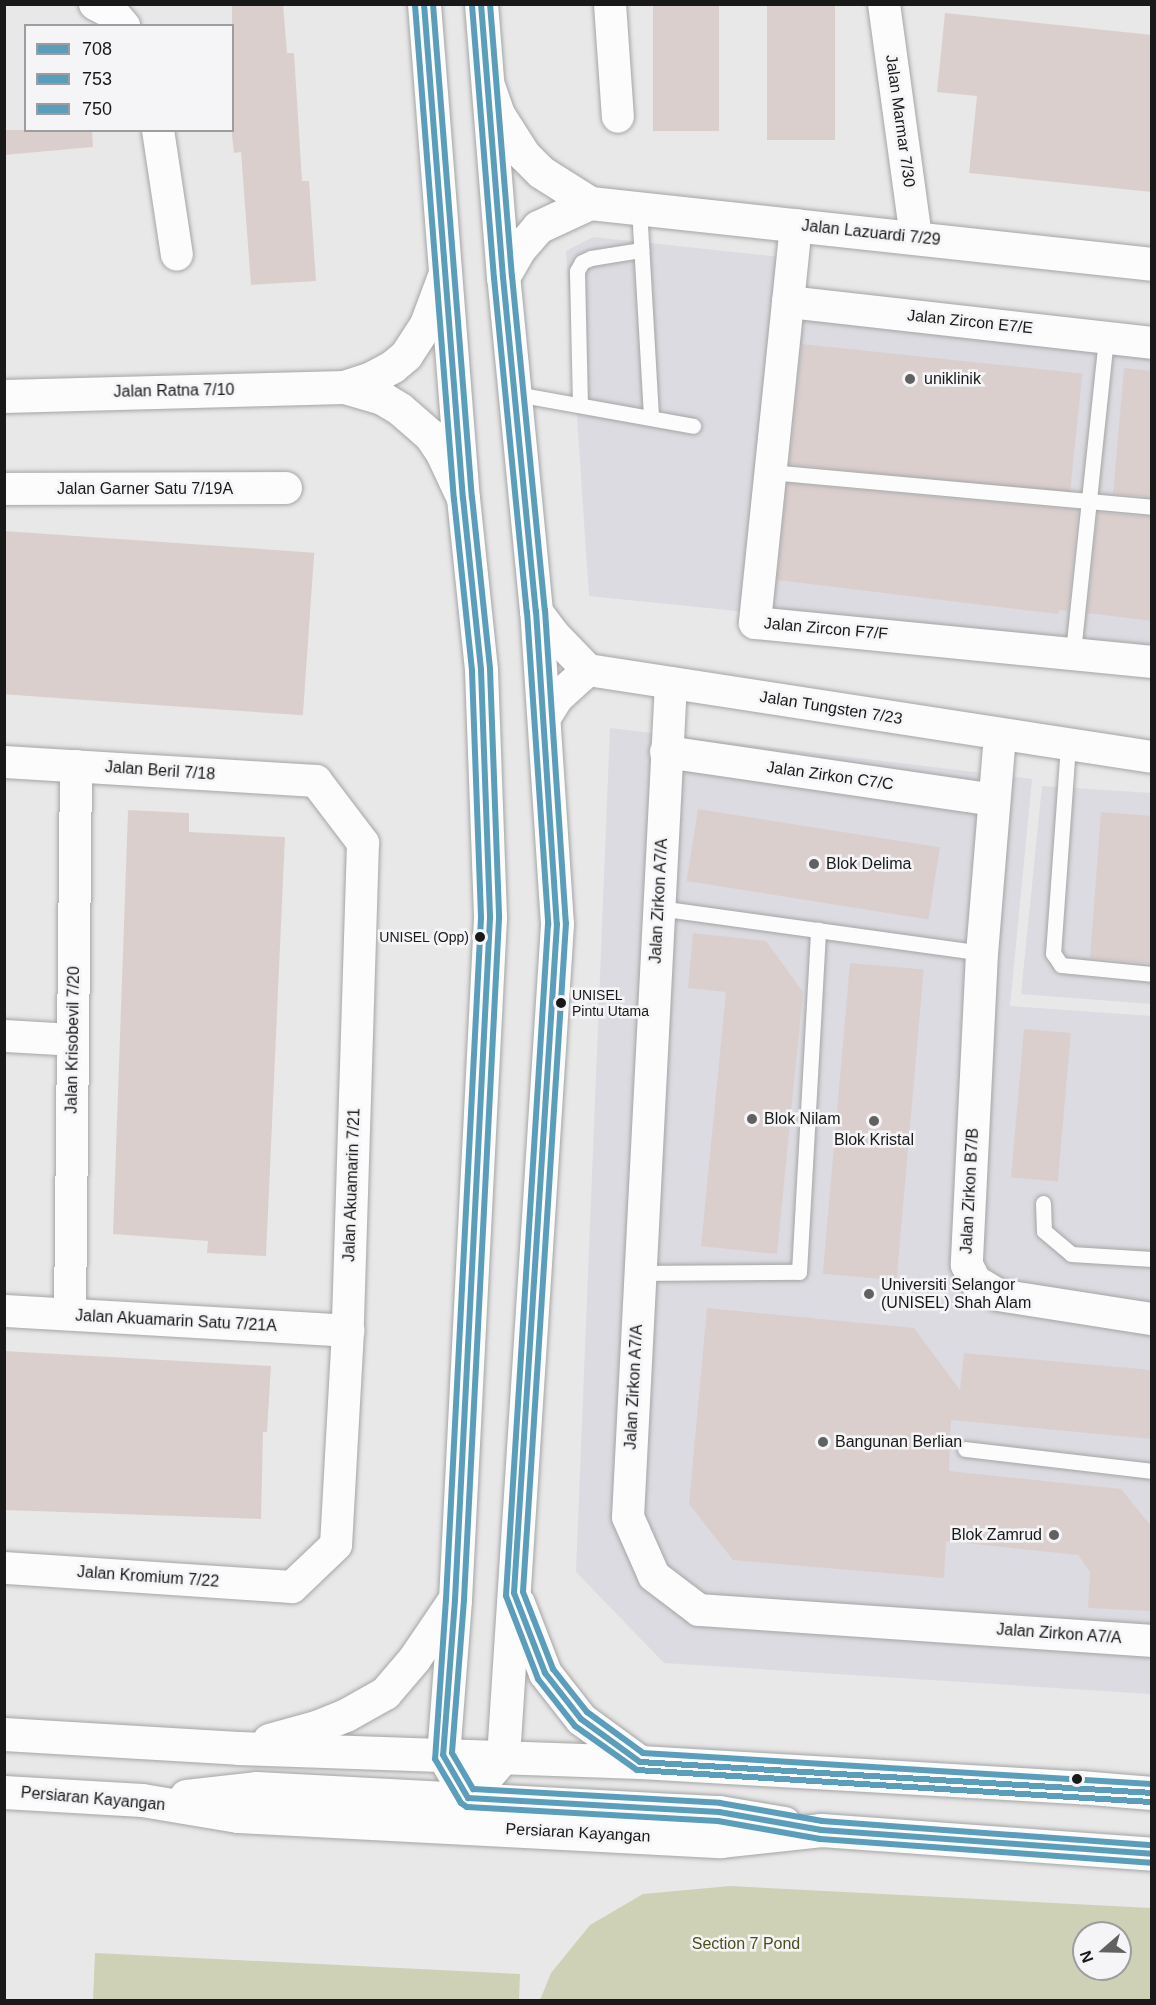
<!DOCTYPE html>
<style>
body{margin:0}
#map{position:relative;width:1156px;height:2005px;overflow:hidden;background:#e8e8e9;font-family:Helvetica,sans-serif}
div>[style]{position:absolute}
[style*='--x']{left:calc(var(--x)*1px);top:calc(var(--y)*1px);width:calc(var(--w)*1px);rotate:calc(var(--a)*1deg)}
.built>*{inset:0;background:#dbdbe1}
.green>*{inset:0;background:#cfd1b6}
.building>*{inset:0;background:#dbcfce;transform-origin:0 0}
.roads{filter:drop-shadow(0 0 2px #a5a5a5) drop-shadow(0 0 2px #a5a5a5)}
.service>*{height:15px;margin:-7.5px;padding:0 7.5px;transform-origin:7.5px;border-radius:7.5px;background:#fcfcfc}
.minor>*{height:32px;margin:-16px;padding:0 16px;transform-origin:16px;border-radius:16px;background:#fcfcfc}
.tertiary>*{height:33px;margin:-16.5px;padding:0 16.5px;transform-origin:16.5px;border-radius:16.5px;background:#fcfcfc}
.primary>*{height:33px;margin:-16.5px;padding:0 16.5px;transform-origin:16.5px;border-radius:16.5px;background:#fcfcfc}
.bus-1>*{height:6px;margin:-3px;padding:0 3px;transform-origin:3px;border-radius:3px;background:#5b9ebc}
.bus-2>*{height:6px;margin:-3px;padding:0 3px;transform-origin:3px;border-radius:3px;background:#5b9ebc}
.bus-3>*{height:6px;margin:-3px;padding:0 3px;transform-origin:3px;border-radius:3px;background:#5b9ebc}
.dots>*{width:16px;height:16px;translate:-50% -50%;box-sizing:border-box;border:3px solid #f5f5f8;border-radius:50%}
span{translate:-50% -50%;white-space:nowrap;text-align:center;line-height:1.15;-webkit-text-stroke:5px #f5f5f8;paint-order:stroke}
.bus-label{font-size:14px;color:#191919}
.right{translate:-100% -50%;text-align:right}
.left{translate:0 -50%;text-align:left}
.street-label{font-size:16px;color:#191919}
.poi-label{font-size:16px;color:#191919}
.park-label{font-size:16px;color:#4b4f1b}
.frame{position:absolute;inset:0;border:6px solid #191919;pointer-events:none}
.legend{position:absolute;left:24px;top:24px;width:210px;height:108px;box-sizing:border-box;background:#f5f5f8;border:2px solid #9d9d9f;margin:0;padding:8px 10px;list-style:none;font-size:18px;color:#191919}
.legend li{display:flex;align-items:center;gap:12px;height:30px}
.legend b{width:30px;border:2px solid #9d9d9f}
.north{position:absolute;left:1072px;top:1921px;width:60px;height:60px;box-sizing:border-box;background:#f5f5f8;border:2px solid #9d9d9f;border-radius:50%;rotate:250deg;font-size:16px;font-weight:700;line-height:24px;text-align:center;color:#191919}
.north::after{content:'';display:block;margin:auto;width:21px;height:27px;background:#616162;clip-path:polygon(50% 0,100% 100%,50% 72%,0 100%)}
</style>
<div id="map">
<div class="built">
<i style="clip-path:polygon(593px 237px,781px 257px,775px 313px,1151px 355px,1151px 653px,589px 596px,566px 251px)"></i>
<i style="clip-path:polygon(610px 728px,1032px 779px,1010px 1006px,1151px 1016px,1151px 1694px,664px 1663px,576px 1572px)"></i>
<i style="clip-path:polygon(1042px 786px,1151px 793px,1151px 1004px,1021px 994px)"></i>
</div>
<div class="green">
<i style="clip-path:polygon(evenodd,730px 1886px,1151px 1908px,1151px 2000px,540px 2000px,551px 1973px,590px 1925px,643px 1894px,730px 1886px,1084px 1933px,1120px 1933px,1120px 1969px,1084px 1969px,1084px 1933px)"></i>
<i style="clip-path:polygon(95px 1953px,520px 1974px,519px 2000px,93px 2000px)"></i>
</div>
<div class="building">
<i style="clip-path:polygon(232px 4px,283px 4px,287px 53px,294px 53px,302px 181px,309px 181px,316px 281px,251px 285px,241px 152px,234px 153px,232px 135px)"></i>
<i style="left:653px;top:4px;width:66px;height:127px"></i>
<i style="left:767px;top:4px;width:68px;height:136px"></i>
<i style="clip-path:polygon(945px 13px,1152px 35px,1152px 192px,969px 173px,977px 96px,937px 92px)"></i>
<i style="clip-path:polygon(4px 130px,92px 130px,93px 147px,4px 155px)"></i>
<i style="left:802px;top:344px;width:282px;height:121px;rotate:6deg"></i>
<i style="clip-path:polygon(1124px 368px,1152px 371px,1152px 497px,1113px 494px)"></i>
<i style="clip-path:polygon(787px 483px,1078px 510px,1068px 611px,1059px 610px,1058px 614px,777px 580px)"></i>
<i style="clip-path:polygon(1098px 512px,1152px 517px,1152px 621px,1087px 613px)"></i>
<i style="left:4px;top:531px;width:311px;height:163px;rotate:4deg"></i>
<i style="left:698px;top:809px;width:245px;height:73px;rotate:9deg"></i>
<i style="clip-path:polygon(128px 810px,189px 813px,189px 832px,285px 837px,266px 1256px,207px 1253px,208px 1241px,113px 1234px)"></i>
<i style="clip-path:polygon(1101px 812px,1152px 816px,1152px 964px,1090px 958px)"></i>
<i style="clip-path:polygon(693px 933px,766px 941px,803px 992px,777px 1254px,701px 1246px,726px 992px,688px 988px)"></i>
<i style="left:850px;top:963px;width:74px;height:312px;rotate:5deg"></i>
<i style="left:1024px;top:1029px;width:47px;height:149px;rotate:5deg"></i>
<i style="clip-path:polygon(707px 1308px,914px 1328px,960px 1390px,964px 1353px,1152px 1370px,1152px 1439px,951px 1420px,949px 1471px,1121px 1489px,1152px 1527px,1152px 1611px,1088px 1608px,1090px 1572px,1078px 1555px,946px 1541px,944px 1578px,733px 1560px,689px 1504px)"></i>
<i style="clip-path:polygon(4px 1351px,271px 1366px,267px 1432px,263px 1432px,261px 1519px,4px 1510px)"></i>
</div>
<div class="roads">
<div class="service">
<i style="--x:639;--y:208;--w:210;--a:86.7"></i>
<i style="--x:516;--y:394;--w:180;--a:10.2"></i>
<i style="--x:580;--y:405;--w:134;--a:-91.3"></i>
<i style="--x:577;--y:271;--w:10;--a:-61"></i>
<i style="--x:582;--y:262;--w:10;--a:-24"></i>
<i style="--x:591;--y:258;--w:51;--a:-9.1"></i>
<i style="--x:769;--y:472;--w:385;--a:5.2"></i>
<i style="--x:1073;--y:652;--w:316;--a:-84"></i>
<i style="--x:1068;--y:745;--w:209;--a:94.1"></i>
<i style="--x:1053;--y:953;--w:14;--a:56"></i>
<i style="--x:1061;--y:965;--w:91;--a:5.6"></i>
<i style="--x:659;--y:908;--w:326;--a:7.9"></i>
<i style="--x:1043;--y:1203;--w:28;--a:88"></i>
<i style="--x:1044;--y:1231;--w:35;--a:40"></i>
<i style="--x:1071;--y:1254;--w:81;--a:3.5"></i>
<i style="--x:640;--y:1273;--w:159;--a:-0.4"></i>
<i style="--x:799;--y:1272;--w:343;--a:-86.8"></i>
<i style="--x:965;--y:1449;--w:188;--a:6.7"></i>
</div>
<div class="minor">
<i style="--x:95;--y:4;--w:21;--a:28"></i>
<i style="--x:114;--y:14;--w:16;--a:50"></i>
<i style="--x:610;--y:4;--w:113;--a:86"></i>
<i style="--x:884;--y:4;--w:236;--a:82.2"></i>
<i style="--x:158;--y:130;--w:126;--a:81.4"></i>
<i style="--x:796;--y:225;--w:400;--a:95.9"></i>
<i style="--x:755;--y:623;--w:399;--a:5.6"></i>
<i style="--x:788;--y:302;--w:366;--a:6.4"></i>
<i style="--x:4;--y:489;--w:282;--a:-0.2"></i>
<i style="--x:536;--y:611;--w:30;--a:53"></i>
<i style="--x:554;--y:635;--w:49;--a:45.8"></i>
<i style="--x:588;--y:670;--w:571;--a:8.77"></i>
<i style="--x:671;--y:683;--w:835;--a:92.95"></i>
<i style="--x:628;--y:1517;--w:64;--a:66.2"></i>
<i style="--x:654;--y:1576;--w:56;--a:37.1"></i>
<i style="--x:699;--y:1610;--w:454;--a:3.9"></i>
<i style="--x:544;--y:719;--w:25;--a:-58"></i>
<i style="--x:557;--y:698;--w:42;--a:-42.1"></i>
<i style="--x:1000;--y:735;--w:219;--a:94.7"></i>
<i style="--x:982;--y:953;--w:312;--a:92.8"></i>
<i style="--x:967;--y:1265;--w:18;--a:63"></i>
<i style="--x:975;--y:1281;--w:27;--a:31"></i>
<i style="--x:998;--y:1295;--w:156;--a:8.9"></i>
<i style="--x:666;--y:752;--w:331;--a:8.3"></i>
<i style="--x:4;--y:762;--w:313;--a:3.5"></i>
<i style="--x:316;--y:781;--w:78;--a:52.8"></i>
<i style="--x:363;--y:843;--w:488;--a:91.8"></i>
<i style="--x:348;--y:1331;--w:214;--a:93.2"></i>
<i style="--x:336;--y:1545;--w:61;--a:136.3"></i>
<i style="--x:292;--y:1587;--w:289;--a:-176.2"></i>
<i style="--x:4;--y:1036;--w:69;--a:3.3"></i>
<i style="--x:4;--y:1311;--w:345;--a:3.3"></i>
<i style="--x:70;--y:1314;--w:548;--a:-89.37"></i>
</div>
<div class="tertiary">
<i style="--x:489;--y:88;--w:28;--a:71"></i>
<i style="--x:498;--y:114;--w:49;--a:57.6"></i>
<i style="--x:524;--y:155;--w:24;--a:45"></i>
<i style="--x:541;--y:172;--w:58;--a:32.3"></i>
<i style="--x:590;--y:203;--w:565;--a:6.19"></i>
<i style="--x:503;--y:277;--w:34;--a:-60"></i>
<i style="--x:520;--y:248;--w:28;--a:-49"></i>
<i style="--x:538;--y:227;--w:57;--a:-24.8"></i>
<i style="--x:344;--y:387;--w:40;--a:16"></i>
<i style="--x:382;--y:398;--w:21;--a:31"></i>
<i style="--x:400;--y:409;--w:40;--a:41"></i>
<i style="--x:430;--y:435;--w:22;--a:56"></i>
<i style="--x:442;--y:453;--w:47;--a:65.1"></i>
<i style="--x:4;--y:396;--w:340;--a:-1.5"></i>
<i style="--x:344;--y:387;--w:26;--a:-18"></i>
<i style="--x:369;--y:379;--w:27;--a:-28"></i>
<i style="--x:393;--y:366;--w:17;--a:-40"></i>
<i style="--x:406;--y:355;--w:37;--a:-57"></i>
<i style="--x:426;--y:324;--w:54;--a:-69.6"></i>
</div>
<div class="primary">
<i style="--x:424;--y:4;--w:496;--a:85.5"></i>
<i style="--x:463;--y:498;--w:173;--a:84"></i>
<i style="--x:481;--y:670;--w:248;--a:87.9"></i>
<i style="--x:490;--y:918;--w:683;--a:92.94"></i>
<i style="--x:455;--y:1600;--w:155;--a:94.4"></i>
<i style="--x:443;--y:1755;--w:50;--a:59.8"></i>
<i style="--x:518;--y:1603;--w:75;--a:68.9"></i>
<i style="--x:545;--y:1673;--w:58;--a:52"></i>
<i style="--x:581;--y:1719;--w:73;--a:36.1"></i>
<i style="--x:4;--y:1734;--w:234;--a:3.4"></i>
<i style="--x:238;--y:1748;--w:402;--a:2"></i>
<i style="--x:640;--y:1762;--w:441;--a:3.3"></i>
<i style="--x:1080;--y:1787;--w:72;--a:4.8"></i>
<i style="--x:269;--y:1740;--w:49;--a:-15.5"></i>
<i style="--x:316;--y:1727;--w:32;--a:-22"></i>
<i style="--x:346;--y:1715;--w:45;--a:-29.4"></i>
<i style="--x:385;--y:1693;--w:45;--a:-49.5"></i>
<i style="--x:414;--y:1659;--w:71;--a:-55.9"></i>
<i style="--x:4;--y:1792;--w:138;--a:3.3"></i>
<i style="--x:142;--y:1800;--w:97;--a:9.5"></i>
<i style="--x:238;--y:1816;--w:483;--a:3"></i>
<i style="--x:720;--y:1841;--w:102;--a:-6.2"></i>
<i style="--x:821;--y:1830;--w:332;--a:4.1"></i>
<i style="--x:186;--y:1796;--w:70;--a:-6.5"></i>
<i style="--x:256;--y:1788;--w:464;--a:3"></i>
<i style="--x:719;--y:1812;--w:66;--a:9.6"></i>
<i style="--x:468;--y:1798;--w:54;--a:-49.5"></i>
<i style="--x:503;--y:1757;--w:835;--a:-86.29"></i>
<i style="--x:557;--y:924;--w:314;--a:-93.8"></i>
<i style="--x:536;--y:611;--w:336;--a:-95.6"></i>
<i style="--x:503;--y:277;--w:274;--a:-94.6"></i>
</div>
</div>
<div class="bus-1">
<i style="--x:424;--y:4;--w:496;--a:85.5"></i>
<i style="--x:463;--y:498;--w:173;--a:84"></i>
<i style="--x:481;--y:670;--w:248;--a:87.9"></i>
<i style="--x:490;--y:918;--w:683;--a:92.94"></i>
<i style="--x:455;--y:1600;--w:155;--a:94.4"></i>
<i style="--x:443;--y:1755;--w:50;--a:59.8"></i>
<i style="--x:468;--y:1798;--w:251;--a:3.2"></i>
<i style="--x:719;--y:1812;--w:104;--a:10"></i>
<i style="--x:821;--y:1830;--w:332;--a:4.1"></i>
<i style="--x:481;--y:4;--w:274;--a:85.4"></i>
<i style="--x:503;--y:277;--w:336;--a:84.4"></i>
<i style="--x:536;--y:611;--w:314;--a:86.2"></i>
<i style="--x:557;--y:924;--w:670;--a:93.68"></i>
<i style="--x:514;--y:1593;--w:86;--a:68.8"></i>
<i style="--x:545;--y:1673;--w:58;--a:52"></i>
<i style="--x:581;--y:1719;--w:73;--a:36.1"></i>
<i style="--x:640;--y:1762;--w:513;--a:3.46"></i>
</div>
<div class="bus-2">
<i style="--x:415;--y:5;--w:496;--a:85.5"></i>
<i style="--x:454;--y:499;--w:173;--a:84"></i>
<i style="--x:472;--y:671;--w:247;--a:87.9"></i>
<i style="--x:481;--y:918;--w:682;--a:92.94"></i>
<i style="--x:446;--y:1599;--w:160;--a:93.9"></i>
<i style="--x:435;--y:1759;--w:51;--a:59.4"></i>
<i style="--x:461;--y:1803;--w:7;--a:34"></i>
<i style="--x:467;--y:1807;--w:251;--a:3.2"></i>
<i style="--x:718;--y:1821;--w:104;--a:10"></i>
<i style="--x:820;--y:1839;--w:332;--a:4.1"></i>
<i style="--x:472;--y:5;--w:274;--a:85.4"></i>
<i style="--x:494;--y:278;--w:336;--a:84.4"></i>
<i style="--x:527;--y:612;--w:313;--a:86.1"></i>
<i style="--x:548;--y:924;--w:673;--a:93.58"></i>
<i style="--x:506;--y:1596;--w:89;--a:68.9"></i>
<i style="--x:538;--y:1679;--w:60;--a:51.8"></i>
<i style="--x:575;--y:1726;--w:76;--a:35.4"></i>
<i style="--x:637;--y:1770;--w:515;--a:3.56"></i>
</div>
<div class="bus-3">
<i style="--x:433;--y:4;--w:495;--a:85.5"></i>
<i style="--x:472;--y:497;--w:173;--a:84"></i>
<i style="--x:490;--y:669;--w:249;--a:87.9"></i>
<i style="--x:499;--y:918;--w:683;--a:92.94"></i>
<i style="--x:464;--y:1600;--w:153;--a:94.5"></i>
<i style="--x:452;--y:1753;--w:42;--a:59.7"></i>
<i style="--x:473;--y:1789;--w:247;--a:3.2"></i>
<i style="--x:720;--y:1803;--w:104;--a:10"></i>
<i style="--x:822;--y:1821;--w:331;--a:4.2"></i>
<i style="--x:490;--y:4;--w:273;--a:85.4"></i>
<i style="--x:512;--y:276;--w:336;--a:84.4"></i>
<i style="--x:545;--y:610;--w:314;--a:86.2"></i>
<i style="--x:566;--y:923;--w:670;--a:93.68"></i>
<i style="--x:523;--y:1592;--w:83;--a:68.7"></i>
<i style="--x:553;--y:1669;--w:55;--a:51.7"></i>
<i style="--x:587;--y:1712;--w:69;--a:36.2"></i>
<i style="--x:643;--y:1753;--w:510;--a:3.49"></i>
</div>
<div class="dots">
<i style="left:910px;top:379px;background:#616162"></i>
<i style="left:814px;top:864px;background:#616162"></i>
<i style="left:480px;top:937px;background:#191919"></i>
<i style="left:561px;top:1003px;background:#191919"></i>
<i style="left:752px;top:1119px;background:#616162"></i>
<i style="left:874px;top:1121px;background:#616162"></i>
<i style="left:869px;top:1294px;background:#616162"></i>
<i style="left:823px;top:1442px;background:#616162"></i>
<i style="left:1054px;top:1535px;background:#616162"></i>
<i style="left:1077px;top:1779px;background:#191919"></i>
</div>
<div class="bus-label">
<span class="right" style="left:469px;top:937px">UNISEL (Opp)</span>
<span class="left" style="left:572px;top:1003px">UNISEL<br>Pintu Utama</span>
</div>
<div class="street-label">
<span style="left:900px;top:121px;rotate:82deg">Jalan Marmar 7/30</span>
<span style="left:871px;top:233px;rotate:6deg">Jalan Lazuardi 7/29</span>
<span style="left:970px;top:322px;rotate:6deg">Jalan Zircon E7/E</span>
<span style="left:174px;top:391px;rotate:-1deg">Jalan Ratna 7/10</span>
<span style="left:145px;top:489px">Jalan Garner Satu 7/19A</span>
<span style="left:826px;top:629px;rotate:5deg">Jalan Zircon F7/F</span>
<span style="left:831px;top:708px;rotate:9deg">Jalan Tungsten 7/23</span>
<span style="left:160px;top:771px;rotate:4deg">Jalan Beril 7/18</span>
<span style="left:830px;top:776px;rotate:8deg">Jalan Zirkon C7/C</span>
<span style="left:659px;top:901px;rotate:-87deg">Jalan Zirkon A7/A</span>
<span style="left:73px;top:1040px;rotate:-89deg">Jalan Krisobevil 7/20</span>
<span style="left:352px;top:1185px;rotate:-88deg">Jalan Akuamarin 7/21</span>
<span style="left:970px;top:1191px;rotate:-87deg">Jalan Zirkon B7/B</span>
<span style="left:176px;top:1321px;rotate:3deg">Jalan Akuamarin Satu 7/21A</span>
<span style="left:634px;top:1387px;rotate:-87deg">Jalan Zirkon A7/A</span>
<span style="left:148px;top:1577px;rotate:4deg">Jalan Kromium 7/22</span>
<span style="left:1059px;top:1634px;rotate:4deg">Jalan Zirkon A7/A</span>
<span style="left:93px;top:1799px;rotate:5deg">Persiaran Kayangan</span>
<span style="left:578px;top:1833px;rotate:3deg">Persiaran Kayangan</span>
</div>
<div class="poi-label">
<span class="left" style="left:924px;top:379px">uniklinik</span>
<span class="left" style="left:826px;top:864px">Blok Delima</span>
<span class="left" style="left:764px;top:1119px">Blok Nilam</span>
<span style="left:874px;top:1140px">Blok Kristal</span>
<span class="left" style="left:881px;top:1294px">Universiti Selangor<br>(UNISEL) Shah Alam</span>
<span class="left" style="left:835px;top:1442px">Bangunan Berlian</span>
<span class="right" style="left:1042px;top:1535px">Blok Zamrud</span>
</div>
<div class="park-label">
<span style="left:746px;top:1944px">Section 7 Pond</span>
</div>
<div class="frame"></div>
<ul class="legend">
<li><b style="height:8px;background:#5b9ebc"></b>708</li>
<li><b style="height:8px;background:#5b9ebc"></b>753</li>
<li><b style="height:8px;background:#5b9ebc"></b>750</li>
</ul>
<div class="north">N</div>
</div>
